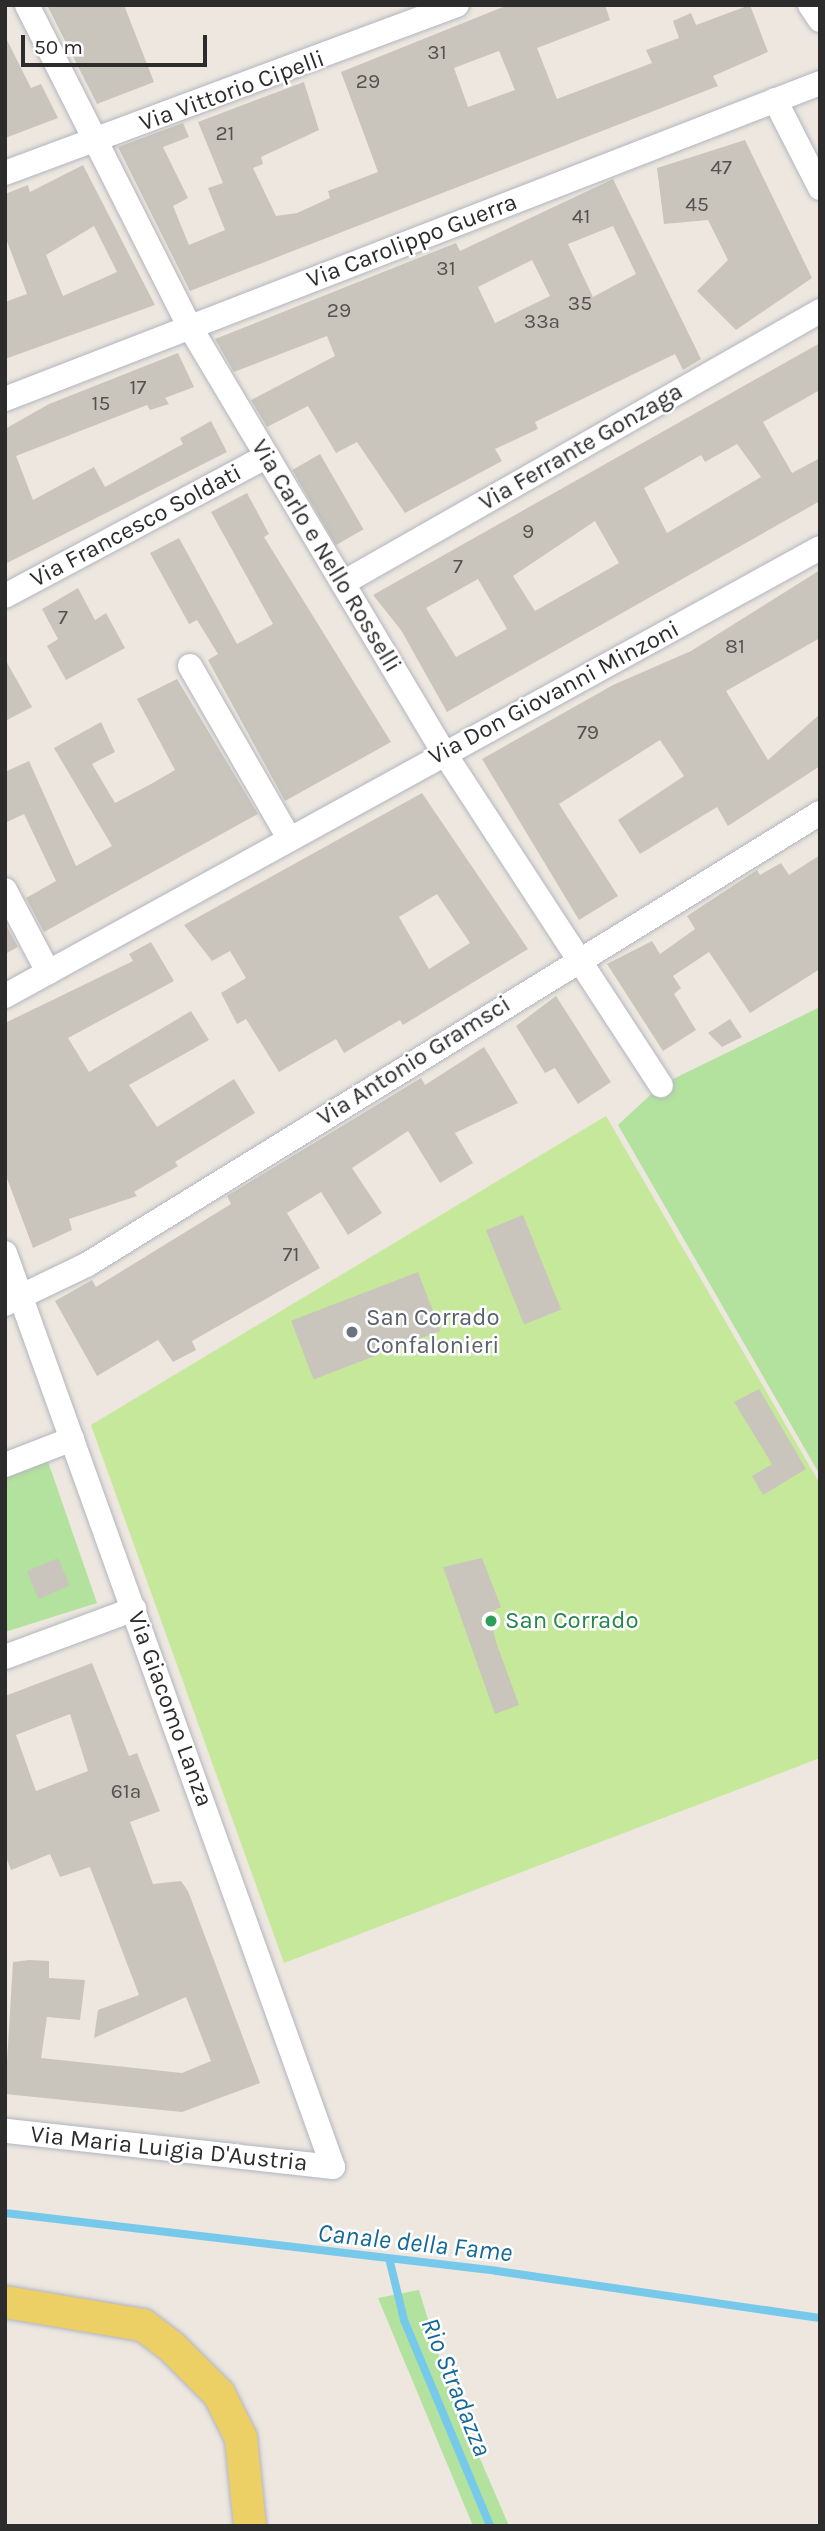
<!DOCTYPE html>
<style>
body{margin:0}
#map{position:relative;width:825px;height:2531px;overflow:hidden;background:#ede7df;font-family:Karla,sans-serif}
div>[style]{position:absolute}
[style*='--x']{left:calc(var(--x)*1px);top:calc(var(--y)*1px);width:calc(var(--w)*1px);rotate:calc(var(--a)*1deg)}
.green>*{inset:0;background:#b3e19e}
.pitch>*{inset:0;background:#c5e89a}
.stream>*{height:8px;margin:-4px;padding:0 4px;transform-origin:4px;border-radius:4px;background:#76c9ea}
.building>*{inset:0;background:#c9c5bd;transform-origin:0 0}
.roads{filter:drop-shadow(0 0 2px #b2b5bf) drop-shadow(0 0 2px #b2b5bf)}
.minor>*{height:24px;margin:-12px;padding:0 12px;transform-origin:12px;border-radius:12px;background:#fff}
.major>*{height:32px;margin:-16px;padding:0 16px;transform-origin:16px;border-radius:16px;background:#eccf65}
.dots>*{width:19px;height:19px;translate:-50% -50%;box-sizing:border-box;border:4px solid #fff;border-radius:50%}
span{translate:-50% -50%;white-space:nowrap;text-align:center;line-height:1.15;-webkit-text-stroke:5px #fff;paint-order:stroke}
.number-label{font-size:21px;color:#535250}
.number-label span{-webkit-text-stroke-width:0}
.street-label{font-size:24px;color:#2c2c2c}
.worship-label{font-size:24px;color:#5b616d}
.left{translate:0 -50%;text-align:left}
.leisure-label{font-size:24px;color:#27864d}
.water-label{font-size:26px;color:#136899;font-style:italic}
.frame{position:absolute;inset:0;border:7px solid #2c2c2c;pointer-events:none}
.scale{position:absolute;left:21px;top:35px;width:186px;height:32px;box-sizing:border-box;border:4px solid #2c2c2c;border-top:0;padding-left:9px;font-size:21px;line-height:24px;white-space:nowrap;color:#2c2c2c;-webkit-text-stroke:5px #fff;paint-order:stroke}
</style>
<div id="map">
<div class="green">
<i style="clip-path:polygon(820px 1007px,820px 1475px,618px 1125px,661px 1085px)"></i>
<i style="clip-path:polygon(46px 1456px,97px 1603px,5px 1632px,5px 1472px)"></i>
<i style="clip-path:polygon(419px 2290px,447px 2382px,509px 2526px,473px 2526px,378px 2298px)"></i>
</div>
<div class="pitch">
<i style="clip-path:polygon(606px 1116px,820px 1484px,820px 1758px,284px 1963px,91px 1425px)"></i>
</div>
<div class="stream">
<i style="--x:5;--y:2213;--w:495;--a:6.7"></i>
<i style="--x:497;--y:2271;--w:326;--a:8.3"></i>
<i style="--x:390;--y:2262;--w:60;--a:76.4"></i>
<i style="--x:404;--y:2320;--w:223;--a:67.3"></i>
</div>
<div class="building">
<i style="clip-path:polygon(47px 5px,124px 5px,154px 82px,97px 104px)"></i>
<i style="clip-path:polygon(evenodd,508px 5px,605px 5px,610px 20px,537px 48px,557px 99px,652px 63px,646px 50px,679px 38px,673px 21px,691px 13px,696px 25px,750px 5px,768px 52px,713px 76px,718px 86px,190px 291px,118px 147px,183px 123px,189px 137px,163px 147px,188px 198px,173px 206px,189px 245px,225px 230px,208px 188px,223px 183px,198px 122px,304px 82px,319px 130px,261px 157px,263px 164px,253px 168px,276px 216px,297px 213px,330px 198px,328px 191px,378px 172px,341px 72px,508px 5px,499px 51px,515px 90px,468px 107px,454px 68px,499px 51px)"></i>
<i style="clip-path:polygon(5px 36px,31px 88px,41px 84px,58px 118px,5px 138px)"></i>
<i style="clip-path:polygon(745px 140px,812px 278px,736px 330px,697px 291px,728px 260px,708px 220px,664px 224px,657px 168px)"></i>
<i style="clip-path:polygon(evenodd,83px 165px,155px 305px,5px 359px,5px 302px,27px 294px,5px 236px,5px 194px,28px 185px,30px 192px,83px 165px,94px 226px,117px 272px,63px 296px,46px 255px,94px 226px)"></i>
<i style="clip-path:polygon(evenodd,613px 179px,701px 359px,683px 370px,675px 354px,535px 422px,538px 429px,495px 449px,502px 461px,405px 513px,357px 442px,336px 453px,308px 406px,267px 427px,251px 400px,335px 356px,327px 336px,234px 372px,215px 339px,456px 243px,460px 251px,613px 179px,613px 226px,636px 274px,593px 297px,568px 244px,613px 226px,613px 179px,532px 260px,550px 296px,495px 323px,478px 287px,532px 260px)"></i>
<i style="clip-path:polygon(evenodd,820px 343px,820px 390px,763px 422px,792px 473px,820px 458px,820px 501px,447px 712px,401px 630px,373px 595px,820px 343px,737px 444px,761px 477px,667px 533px,644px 488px,701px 455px,705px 462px,737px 444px,820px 343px,595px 521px,619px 563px,535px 611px,513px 576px,595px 521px,820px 343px,478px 579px,507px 629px,456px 657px,426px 608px,478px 579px)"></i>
<i style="clip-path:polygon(178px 353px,194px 387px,165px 398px,169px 404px,150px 410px,147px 405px,16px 456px,33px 500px,94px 467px,105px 487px,183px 444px,180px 438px,211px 421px,227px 452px,5px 564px,5px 429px,49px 404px)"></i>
<i style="left:320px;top:454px;width:87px;height:32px;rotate:60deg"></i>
<i style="clip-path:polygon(247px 493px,269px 534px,264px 537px,391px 742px,285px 801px,208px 660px,218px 654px,197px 620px,189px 624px,150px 553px,179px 538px,237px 644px,273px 624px,211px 512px)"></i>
<i style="clip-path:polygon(820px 570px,820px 638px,726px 691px,768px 760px,820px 714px,820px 766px,728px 826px,717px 807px,640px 854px,618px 820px,684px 776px,660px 740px,559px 804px,618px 896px,579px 920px,482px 759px,613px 685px,691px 651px)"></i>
<i style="clip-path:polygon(78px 588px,95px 620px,106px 613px,125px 648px,66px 680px,47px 646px,58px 639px,42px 609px)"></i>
<i style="clip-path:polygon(5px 659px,32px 707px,5px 721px)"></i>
<i style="clip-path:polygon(177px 679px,258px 814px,44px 932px,26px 898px,56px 881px,24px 814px,5px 823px,5px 772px,29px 761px,76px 866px,112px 846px,54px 748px,101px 722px,115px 752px,92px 764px,115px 803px,151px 784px,175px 770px,137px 699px)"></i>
<i style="clip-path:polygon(evenodd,422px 793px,528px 949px,403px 1025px,400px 1020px,344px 1053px,336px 1039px,279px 1072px,246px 1019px,237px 1024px,221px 993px,246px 978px,230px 951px,212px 961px,184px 925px,422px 793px,437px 894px,470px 943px,429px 969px,399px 917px,437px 894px)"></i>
<i style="clip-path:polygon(820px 855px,820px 969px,750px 1013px,709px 952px,673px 976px,681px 988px,674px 994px,696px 1030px,663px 1051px,607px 964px,652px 941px,660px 954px,695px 929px,687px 916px,757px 870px,760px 875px,781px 863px,789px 875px)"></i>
<i style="clip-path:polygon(5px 923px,18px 947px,5px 954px)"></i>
<i style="clip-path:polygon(151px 942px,174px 981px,68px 1038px,89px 1072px,191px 1011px,209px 1040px,129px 1085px,157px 1127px,234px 1079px,255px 1113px,175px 1162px,178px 1166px,134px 1192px,137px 1196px,69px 1219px,72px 1230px,33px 1248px,5px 1173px,5px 1023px,133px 961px,129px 954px)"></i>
<i style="clip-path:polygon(556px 996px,611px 1082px,578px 1104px,555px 1068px,545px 1073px,516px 1026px)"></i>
<i style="clip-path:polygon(730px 1019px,742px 1037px,722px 1047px,708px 1033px)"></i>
<i style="clip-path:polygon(484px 1047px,518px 1103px,455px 1133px,473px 1163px,440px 1183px,408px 1131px,352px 1168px,382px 1213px,348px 1235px,321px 1192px,287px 1213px,320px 1268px,192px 1341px,196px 1350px,173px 1362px,158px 1340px,97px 1376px,55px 1301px,92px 1280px,96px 1287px,231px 1204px,227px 1196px,421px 1078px,425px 1085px)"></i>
<i style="left:523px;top:1215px;width:102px;height:40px;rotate:68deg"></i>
<i style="left:418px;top:1272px;width:63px;height:136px;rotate:69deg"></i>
<i style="clip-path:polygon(759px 1389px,806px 1469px,763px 1495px,752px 1476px,772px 1464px,734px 1402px)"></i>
<i style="left:58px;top:1558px;width:30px;height:34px;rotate:67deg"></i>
<i style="clip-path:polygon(482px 1558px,501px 1607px,489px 1613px,496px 1642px,519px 1705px,495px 1714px,443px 1567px)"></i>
<i style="clip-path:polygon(evenodd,92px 1663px,129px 1756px,137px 1753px,160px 1811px,130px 1822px,153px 1884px,181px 1881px,188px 1891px,260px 2083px,182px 2112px,5px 2094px,13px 1962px,29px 1960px,49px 1961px,49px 1978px,85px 1980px,80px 2020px,47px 2017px,41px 2058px,182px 2073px,211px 2061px,186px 1997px,94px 2038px,98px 2010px,139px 1995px,90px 1867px,60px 1877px,50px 1854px,11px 1870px,5px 1854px,5px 1696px,92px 1663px,70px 1714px,88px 1771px,36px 1791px,16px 1735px,70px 1714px)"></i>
</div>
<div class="roads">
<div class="minor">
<i style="--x:27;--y:5;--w:361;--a:63.2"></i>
<i style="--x:190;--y:327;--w:494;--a:59.2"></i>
<i style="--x:443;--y:751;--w:399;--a:56.9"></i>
<i style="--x:810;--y:5;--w:18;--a:56"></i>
<i style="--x:775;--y:100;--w:99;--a:62.9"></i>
<i style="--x:5;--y:173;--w:482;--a:-20.4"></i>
<i style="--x:5;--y:399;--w:874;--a:-21.19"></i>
<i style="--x:343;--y:583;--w:549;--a:-29.69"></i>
<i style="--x:5;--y:596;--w:297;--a:-28.1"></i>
<i style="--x:190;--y:666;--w:198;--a:60.1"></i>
<i style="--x:5;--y:890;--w:93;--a:62.3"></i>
<i style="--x:5;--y:996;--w:930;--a:-28.8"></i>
<i style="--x:5;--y:1253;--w:971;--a:70.26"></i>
<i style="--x:333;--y:2167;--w:330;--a:-173.7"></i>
<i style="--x:5;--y:1304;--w:92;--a:-25.7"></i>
<i style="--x:88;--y:1264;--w:860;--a:-31.64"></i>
<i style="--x:5;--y:1465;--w:72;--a:-21.2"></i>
<i style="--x:5;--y:1657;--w:138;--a:-20.4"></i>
</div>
<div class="major">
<i style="--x:5;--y:2302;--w:140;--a:9.5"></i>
<i style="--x:143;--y:2325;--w:36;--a:37"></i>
<i style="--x:172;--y:2347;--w:66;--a:45"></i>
<i style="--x:219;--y:2394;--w:49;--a:63.4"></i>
<i style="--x:241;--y:2438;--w:88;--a:84.2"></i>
</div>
</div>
<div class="dots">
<i style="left:352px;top:1332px;background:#6b7280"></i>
<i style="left:491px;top:1621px;background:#2e9e5b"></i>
</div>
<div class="number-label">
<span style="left:437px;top:52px">31</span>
<span style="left:368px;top:81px">29</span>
<span style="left:225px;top:133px">21</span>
<span style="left:721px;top:167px">47</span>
<span style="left:697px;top:204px">45</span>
<span style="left:581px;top:216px">41</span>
<span style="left:446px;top:268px">31</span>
<span style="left:580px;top:303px">35</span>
<span style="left:339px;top:310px">29</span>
<span style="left:542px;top:321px">33a</span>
<span style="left:138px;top:387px">17</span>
<span style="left:101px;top:403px">15</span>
<span style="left:528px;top:531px">9</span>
<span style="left:458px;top:566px">7</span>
<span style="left:63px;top:617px">7</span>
<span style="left:735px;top:646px">81</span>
<span style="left:588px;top:732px">79</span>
<span style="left:291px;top:1254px">71</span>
<span style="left:126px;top:1791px">61a</span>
</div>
<div class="street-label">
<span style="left:232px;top:91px;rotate:-20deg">Via Vittorio Cipelli</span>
<span style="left:412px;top:241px;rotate:-21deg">Via Carolippo Guerra</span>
<span style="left:581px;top:447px;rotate:-30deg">Via Ferrante Gonzaga</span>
<span style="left:136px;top:526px;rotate:-28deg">Via Francesco Soldati</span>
<span style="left:326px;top:556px;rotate:59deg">Via Carlo e Nello Rosselli</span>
<span style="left:554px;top:693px;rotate:-28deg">Via Don Giovanni Minzoni</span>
<span style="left:414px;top:1061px;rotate:-32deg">Via Antonio Gramsci</span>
<span style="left:170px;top:1709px;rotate:70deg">Via Giacomo Lanza</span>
<span style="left:169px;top:2149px;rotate:6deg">Via Maria Luigia D'Austria</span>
</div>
<div class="worship-label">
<span class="left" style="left:366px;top:1332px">San Corrado<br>Confalonieri</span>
</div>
<div class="leisure-label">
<span class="left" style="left:505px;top:1621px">San Corrado</span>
</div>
<div class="water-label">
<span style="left:415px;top:2243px;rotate:6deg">Canale della Fame</span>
<span style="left:456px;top:2387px;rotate:68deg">Rio Stradazza</span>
</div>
<div class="frame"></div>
<div class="scale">50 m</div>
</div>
